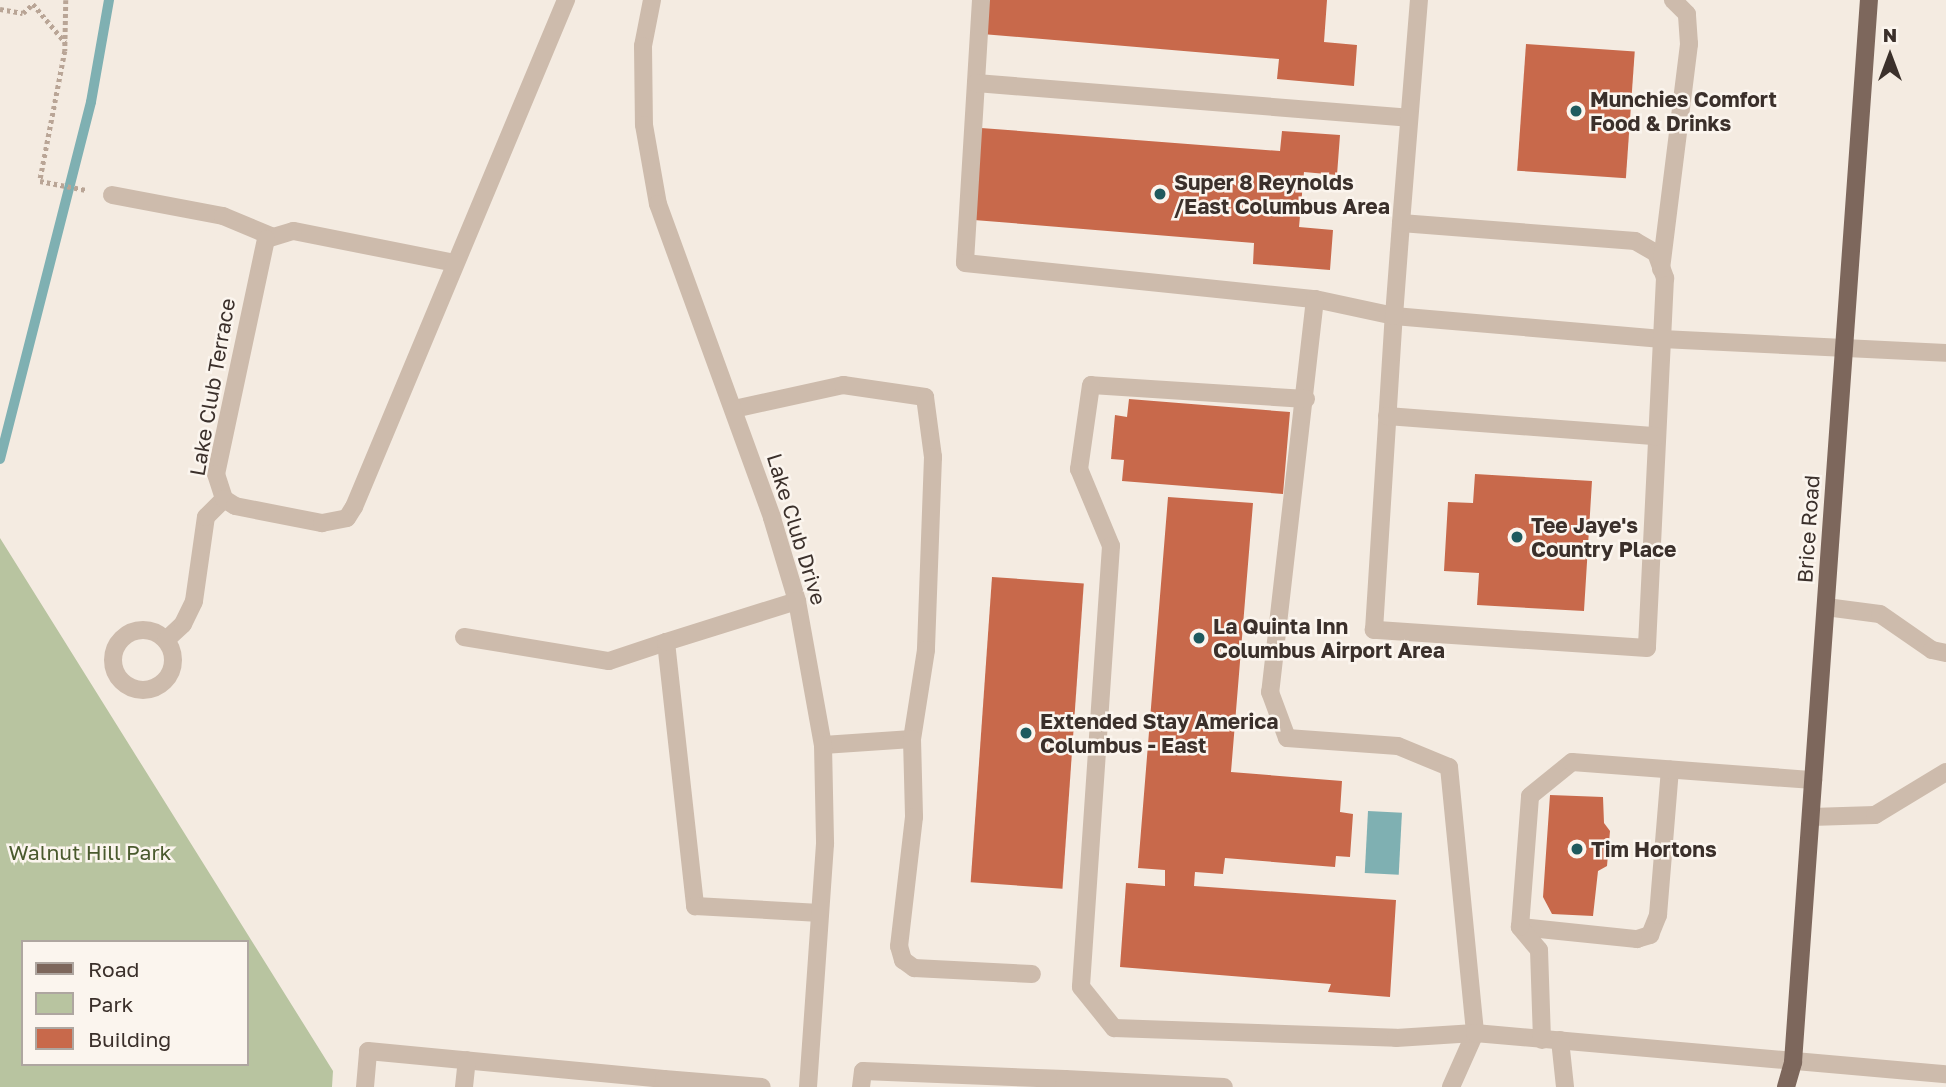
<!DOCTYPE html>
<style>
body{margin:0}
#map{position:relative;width:1946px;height:1087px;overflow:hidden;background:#f4ebe1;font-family:"Golos Text",sans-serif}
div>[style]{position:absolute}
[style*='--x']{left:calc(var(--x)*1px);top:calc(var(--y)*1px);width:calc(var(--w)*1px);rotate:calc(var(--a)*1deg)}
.green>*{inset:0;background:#b8c4a0}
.water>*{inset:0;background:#7fb0b2;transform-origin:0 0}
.stream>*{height:10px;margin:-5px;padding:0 5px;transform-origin:5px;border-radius:5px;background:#7fb0b2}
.building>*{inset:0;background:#c8694b;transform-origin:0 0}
.path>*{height:4.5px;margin-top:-2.25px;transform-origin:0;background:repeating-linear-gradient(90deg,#b9a596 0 3.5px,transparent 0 7px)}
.lane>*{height:18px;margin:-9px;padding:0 9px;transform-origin:9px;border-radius:9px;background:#cdbbac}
.lane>.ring{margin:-9px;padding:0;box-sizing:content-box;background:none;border:18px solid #cdbbac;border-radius:50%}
.street>*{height:18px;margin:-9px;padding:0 9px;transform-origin:9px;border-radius:9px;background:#cdbbac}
.primary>*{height:18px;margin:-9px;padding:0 9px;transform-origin:9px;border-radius:9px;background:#7d675c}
.dots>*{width:19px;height:19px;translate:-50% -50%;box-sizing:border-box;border:4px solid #fbf5ee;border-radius:50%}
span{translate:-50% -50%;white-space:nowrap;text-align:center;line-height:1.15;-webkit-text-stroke:5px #fbf5ee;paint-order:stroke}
.poi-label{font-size:21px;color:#3b302b;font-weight:700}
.left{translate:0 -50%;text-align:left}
.street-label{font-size:21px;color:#3b302b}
.park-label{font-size:21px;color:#4a5a2e}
.legend{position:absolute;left:21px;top:940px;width:228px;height:126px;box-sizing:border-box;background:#fbf5ee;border:2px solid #aea6a0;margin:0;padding:9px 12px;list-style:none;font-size:21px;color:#3b302b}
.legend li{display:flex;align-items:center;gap:14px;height:35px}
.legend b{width:35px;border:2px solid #aea6a0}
.north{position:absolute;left:1855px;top:21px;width:70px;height:70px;-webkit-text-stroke:5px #fbf5ee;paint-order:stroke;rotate:0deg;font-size:19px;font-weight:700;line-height:28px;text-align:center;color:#3b302b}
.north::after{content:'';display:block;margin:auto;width:24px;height:32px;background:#3b302b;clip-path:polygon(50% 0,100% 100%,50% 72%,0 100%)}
</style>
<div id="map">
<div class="green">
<i style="clip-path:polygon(evenodd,0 538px,333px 1071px,332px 1087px,0 1087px,0 538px,23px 942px,247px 942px,247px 1064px,23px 1064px,23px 942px)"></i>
</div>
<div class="water">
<i style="left:1368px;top:811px;width:34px;height:62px;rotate:3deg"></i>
</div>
<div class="stream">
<i style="--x:0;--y:459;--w:368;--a:-75.7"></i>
<i style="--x:91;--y:102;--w:104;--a:-80"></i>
</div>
<div class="building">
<i style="clip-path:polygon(985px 0,1327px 0,1324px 42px,1357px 45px,1354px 86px,1277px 79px,1279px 59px,982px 34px)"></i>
<i style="left:1526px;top:44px;width:109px;height:127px;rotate:4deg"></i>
<i style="clip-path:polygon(981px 128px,1280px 151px,1282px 131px,1340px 135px,1337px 175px,1304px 172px,1299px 227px,1333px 230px,1330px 270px,1253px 264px,1254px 243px,974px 220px)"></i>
<i style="clip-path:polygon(1129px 399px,1290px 412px,1283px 494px,1122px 481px,1124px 460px,1111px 459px,1115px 415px,1127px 417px)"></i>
<i style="clip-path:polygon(1475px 474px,1592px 481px,1584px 611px,1477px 605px,1479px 573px,1444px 571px,1448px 502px,1473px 503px)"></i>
<i style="clip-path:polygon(1168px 497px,1253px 503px,1231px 772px,1342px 781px,1340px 812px,1353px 814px,1350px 857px,1336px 856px,1335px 867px,1225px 858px,1223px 874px,1195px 872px,1194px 886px,1396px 900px,1390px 997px,1328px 992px,1331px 984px,1120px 967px,1126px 883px,1165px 886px,1165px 870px,1138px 868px)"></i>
<i style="left:992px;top:577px;width:92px;height:306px;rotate:4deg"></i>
<i style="clip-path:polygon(1550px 795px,1603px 797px,1604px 823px,1610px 831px,1607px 866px,1598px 871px,1593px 916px,1552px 914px,1543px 897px)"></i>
</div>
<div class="path">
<i style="--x:66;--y:0;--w:51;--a:91.1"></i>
<i style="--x:65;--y:51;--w:132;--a:100.9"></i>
<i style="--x:40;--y:181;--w:47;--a:11.1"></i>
<i style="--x:0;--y:9;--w:23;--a:10"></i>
<i style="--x:23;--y:13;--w:13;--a:-42"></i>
<i style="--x:33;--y:4;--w:50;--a:49.9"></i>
</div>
<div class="lane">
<i style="--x:981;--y:0;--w:263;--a:93.5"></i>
<i style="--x:965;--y:263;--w:352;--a:5.9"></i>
<i style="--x:1315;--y:299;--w:81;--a:12.1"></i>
<i style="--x:1394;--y:316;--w:269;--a:4.9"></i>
<i style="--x:1662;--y:339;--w:284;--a:2.8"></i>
<i style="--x:976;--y:83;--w:434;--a:4.6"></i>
<i style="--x:112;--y:195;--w:113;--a:10.7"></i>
<i style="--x:223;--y:216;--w:52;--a:22.6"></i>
<i style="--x:1401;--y:223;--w:235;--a:4.4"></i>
<i style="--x:1635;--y:241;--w:24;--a:30"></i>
<i style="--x:1656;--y:253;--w:27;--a:70"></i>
<i style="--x:1665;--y:278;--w:370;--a:92.8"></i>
<i style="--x:1647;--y:648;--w:274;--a:-176.2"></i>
<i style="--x:1374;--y:630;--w:315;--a:-86.4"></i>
<i style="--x:1394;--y:316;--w:93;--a:-85.7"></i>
<i style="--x:1401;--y:223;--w:224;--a:-85.4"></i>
<i style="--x:1661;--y:269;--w:227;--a:-82.9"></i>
<i style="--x:1689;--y:44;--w:30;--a:-94"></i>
<i style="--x:1687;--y:14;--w:20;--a:-135"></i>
<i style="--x:1315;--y:299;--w:396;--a:96.5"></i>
<i style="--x:1270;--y:692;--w:49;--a:69.7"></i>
<i style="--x:1287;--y:738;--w:111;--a:4.1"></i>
<i style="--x:1398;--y:746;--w:55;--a:22.4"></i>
<i style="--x:1449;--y:767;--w:267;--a:84.4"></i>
<i style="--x:1475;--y:1033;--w:59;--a:114"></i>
<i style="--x:1306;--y:399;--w:215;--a:-176.3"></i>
<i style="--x:1091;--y:385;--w:85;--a:98.1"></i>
<i style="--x:1079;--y:469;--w:83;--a:67.4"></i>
<i style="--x:1111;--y:546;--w:442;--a:93.9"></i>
<i style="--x:1081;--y:987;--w:53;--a:51.2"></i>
<i style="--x:1114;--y:1028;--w:282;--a:2"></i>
<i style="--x:1396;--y:1038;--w:79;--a:-3.6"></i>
<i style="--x:1475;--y:1033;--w:473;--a:5"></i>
<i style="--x:734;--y:409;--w:112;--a:-12.4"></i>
<i style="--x:843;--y:385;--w:83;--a:8.3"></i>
<i style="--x:925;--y:397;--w:61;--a:82.4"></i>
<i style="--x:933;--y:457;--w:193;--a:92.1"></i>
<i style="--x:926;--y:650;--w:90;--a:98.9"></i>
<i style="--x:912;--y:739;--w:89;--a:176.1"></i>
<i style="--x:1387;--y:416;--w:270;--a:4.3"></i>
<i style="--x:1826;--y:607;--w:54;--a:7.4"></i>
<i style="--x:1880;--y:614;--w:63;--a:34.7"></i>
<i style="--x:1932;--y:650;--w:14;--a:12"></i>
<i class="ring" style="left:113px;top:630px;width:42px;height:42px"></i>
<i style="--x:464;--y:637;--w:147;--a:9.4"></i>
<i style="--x:609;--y:661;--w:60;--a:-18.4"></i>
<i style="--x:666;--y:642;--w:266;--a:83.7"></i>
<i style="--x:695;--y:906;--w:125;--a:3.2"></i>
<i style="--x:166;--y:640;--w:23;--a:-43"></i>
<i style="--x:183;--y:624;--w:25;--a:-64"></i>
<i style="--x:194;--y:601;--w:85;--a:-81.9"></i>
<i style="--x:206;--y:517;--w:25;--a:-45"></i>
<i style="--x:666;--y:642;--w:137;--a:-17.4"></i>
<i style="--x:912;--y:739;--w:78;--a:88.5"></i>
<i style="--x:914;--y:817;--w:130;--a:96.6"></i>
<i style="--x:899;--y:946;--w:15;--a:74"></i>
<i style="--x:903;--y:960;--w:14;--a:36"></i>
<i style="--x:914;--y:968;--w:118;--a:2.9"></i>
<i style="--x:1811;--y:817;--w:64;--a:-1.8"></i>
<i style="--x:1875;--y:815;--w:83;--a:-31.2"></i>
<i style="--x:1520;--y:927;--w:118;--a:5.9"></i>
<i style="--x:1637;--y:939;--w:14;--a:-17"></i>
<i style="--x:1650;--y:935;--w:22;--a:-68"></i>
<i style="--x:1658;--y:915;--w:146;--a:-85.3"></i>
<i style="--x:1542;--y:1040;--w:90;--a:-91.9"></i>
<i style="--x:1539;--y:950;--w:30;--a:-130"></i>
<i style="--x:1520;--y:927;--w:131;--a:-85.6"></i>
<i style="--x:1530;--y:796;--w:54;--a:-39"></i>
<i style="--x:1572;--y:762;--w:242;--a:4.3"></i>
<i style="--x:1560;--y:1040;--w:47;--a:83.9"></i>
<i style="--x:365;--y:1087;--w:36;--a:-85"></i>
<i style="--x:368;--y:1051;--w:297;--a:5.4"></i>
<i style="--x:464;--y:1087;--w:27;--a:-84"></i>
<i style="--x:663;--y:1087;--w:8;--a:-83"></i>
<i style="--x:664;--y:1079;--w:98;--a:4.7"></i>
<i style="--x:861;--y:1087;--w:16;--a:-83"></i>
<i style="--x:863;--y:1071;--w:202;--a:2.3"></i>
<i style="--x:1064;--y:1087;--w:8;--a:-83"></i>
<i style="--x:1065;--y:1079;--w:159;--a:2.9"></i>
</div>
<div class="street">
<i style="--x:652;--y:0;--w:47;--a:101.1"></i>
<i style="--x:643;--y:46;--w:79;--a:89.3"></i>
<i style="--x:644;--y:125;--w:80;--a:80"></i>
<i style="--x:658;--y:204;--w:334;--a:70"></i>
<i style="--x:772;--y:518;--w:87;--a:73.2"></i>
<i style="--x:797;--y:601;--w:146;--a:79.8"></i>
<i style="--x:823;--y:745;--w:99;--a:88.8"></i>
<i style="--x:825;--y:844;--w:244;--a:94"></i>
<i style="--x:455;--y:263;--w:165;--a:-168.8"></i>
<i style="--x:293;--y:231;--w:28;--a:163"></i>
<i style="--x:266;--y:239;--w:240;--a:102"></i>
<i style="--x:216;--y:474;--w:26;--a:72"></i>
<i style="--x:224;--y:499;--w:13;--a:32"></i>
<i style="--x:235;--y:506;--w:89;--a:11.1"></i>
<i style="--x:322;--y:523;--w:25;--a:-11"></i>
<i style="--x:347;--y:518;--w:13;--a:-58"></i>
<i style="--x:354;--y:507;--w:550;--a:-67.31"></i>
</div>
<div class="primary">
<i style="--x:1786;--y:1087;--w:26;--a:-74"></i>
<i style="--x:1793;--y:1062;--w:1065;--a:-85.91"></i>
</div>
<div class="dots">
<i style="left:1576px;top:111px;background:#1f5a5e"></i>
<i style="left:1160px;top:194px;background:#1f5a5e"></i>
<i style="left:1517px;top:537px;background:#1f5a5e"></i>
<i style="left:1199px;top:638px;background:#1f5a5e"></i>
<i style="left:1026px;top:733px;background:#1f5a5e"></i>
<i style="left:1577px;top:849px;background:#1f5a5e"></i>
</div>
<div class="poi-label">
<span class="left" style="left:1590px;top:111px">Munchies Comfort<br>Food &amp; Drinks</span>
<span class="left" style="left:1174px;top:194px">Super 8 Reynolds<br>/East Columbus Area</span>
<span class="left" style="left:1531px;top:537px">Tee Jaye's<br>Country Place</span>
<span class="left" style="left:1213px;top:638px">La Quinta Inn<br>Columbus Airport Area</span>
<span class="left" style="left:1040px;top:733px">Extended Stay America<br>Columbus - East</span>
<span class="left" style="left:1591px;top:849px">Tim Hortons</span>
</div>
<div class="street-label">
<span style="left:212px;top:387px;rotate:-80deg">Lake Club Terrace</span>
<span style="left:797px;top:529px;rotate:73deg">Lake Club Drive</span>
<span style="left:1808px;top:529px;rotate:-86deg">Brice Road</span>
</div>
<div class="park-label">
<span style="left:90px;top:852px">Walnut Hill Park</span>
</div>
<ul class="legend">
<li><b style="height:9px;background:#7d675c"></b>Road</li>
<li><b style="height:19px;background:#b8c4a0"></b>Park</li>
<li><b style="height:19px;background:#c8694b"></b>Building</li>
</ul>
<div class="north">N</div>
</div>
